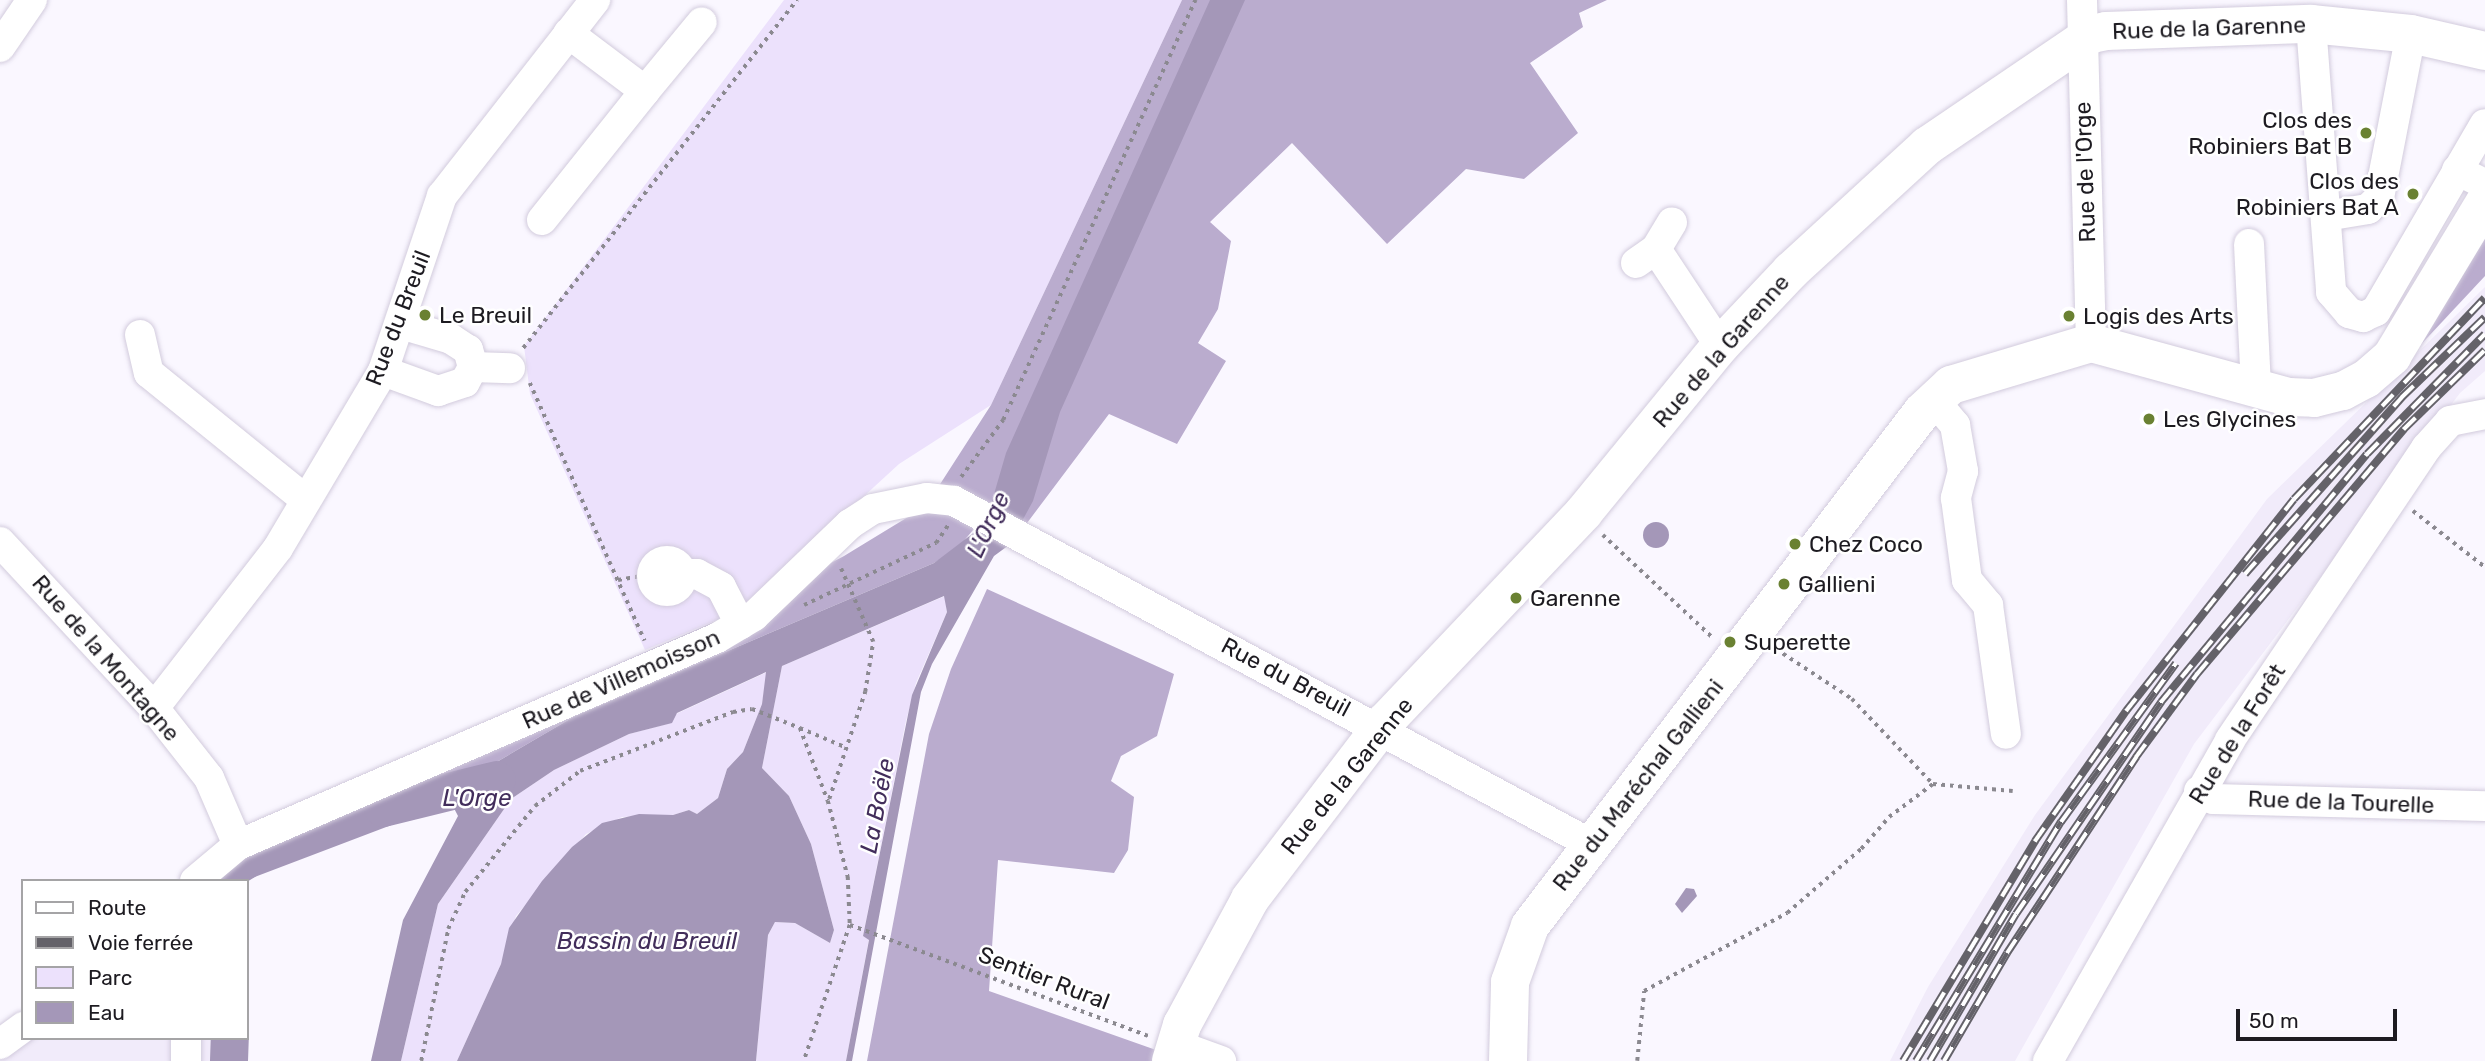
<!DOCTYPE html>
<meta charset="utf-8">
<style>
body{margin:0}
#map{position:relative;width:2485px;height:1061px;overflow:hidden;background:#faf7ff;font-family:Rubik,sans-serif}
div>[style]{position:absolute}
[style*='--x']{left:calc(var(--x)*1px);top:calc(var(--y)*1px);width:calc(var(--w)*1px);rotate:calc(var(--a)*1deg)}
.built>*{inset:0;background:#f1ebfa}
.green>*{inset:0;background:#ece1fc}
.forest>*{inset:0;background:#baacce}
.water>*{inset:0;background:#a497b8}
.round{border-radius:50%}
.river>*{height:38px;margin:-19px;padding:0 19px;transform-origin:19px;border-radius:19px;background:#a497b8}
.path>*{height:3.5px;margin-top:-1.75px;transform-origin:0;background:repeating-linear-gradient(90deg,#8b8990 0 3.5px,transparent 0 8.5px)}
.roads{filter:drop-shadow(0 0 2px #d2cbdd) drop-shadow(0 0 2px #d2cbdd)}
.minor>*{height:30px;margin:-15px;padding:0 15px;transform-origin:15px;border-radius:15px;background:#fff}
.minor>.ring{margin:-15px;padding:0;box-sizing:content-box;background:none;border:30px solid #fff;border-radius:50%}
.major>*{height:38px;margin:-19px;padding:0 19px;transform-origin:19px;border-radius:19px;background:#fff}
.rail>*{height:8px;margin-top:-4px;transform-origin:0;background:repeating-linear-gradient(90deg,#fff 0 16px,#646269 0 32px);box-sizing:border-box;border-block:2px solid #646269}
.dots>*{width:19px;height:19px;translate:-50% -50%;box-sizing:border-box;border:4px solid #fff;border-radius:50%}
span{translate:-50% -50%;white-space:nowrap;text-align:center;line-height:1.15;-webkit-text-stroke:5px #fff;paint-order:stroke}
.street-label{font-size:23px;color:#1d1b21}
.poi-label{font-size:23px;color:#1d1b21}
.right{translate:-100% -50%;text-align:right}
.left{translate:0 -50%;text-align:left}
.water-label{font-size:24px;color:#422d5b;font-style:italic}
.legend{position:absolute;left:21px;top:879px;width:228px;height:161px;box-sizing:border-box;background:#fff;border:2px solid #a5a4a6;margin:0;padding:9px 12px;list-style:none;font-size:21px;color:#1d1b21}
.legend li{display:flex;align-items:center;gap:14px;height:35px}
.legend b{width:35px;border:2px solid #a5a4a6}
.scale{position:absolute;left:2236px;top:1009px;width:161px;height:32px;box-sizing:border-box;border:4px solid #1d1b21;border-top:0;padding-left:9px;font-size:21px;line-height:24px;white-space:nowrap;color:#1d1b21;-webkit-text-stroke:5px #fff;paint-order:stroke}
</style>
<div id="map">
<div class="built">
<i style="clip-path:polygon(2485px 287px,2485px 371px,2460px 393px,2194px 744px,2015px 1061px,1890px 1061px,1928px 987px,2035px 815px,2267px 499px)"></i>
<i style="clip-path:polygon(23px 1038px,229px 1038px,227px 1061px,0 1061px,0 1055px)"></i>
</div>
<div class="green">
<i style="clip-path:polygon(784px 0,1182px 0,991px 405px,899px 464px,739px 611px,645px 650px,530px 394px,524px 346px)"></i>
<i style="clip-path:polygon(945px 596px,947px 612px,916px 683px,906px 721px,863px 936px,869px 939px,846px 1061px,756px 1061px,768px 935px,775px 922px,795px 923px,830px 943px,834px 930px,811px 844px,789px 796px,762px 768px,782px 666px)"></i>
<i style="clip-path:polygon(767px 672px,762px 704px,743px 752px,727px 769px,718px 798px,697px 814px,689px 810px,673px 815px,622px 817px,586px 834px,516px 916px,501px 964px,457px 1061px,401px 1061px,438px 904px,511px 799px,554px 770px,629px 734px,667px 724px,676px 714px)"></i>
</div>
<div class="forest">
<i style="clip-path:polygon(1182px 0,1607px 0,1579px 13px,1583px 27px,1530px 63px,1578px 133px,1524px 179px,1466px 169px,1387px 244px,1292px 143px,1210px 222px,1231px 241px,1218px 309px,1198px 343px,1226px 361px,1177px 444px,1109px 414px,1018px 535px,983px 518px,958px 548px,934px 563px,575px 716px,478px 773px,441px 783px,431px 746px,739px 611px,844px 556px,926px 506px,991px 405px)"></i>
<i style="clip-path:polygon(2485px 213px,2485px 276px,2413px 353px)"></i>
<i style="clip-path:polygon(987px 589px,1174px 674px,1157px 736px,1121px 756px,1111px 781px,1134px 797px,1128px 850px,1114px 873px,998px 860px,989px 991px,1156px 1050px,1156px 1061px,867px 1061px,929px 734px,951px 669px)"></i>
</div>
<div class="water">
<i style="clip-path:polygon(1210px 0,1245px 0,1060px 412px,1033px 501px,1009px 545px,994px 556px,932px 664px,921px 692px,852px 1061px,846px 1061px,869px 940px,863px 936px,912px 695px,947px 612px,944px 596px,782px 666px,762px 768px,789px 796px,811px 844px,834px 930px,830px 943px,795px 923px,775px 922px,768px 935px,756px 1061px,457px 1061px,501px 964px,509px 928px,542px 881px,572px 847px,602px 823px,639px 814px,673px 815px,689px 810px,697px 814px,718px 798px,727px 769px,743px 752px,762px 704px,766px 672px,677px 713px,672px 723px,629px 734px,554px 770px,511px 799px,438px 904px,401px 1061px,371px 1061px,403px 920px,458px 816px,441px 783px,478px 773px,575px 716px,934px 563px,976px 531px,992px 501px,1006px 453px)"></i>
<i class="round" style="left:1643px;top:522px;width:26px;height:26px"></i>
<i style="clip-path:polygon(1686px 888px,1694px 889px,1697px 896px,1682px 913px,1675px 904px)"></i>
</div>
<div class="river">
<i style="--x:224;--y:881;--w:9;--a:-72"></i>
<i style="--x:227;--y:872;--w:22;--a:-32"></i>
<i style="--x:246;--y:860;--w:147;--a:-20.8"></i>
<i style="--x:383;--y:808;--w:117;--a:-13.8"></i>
<i style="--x:229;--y:1061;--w:23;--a:-88"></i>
</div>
<div class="path">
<i style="--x:523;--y:348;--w:443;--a:-51.8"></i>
<i style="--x:530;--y:383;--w:282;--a:66"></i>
<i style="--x:961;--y:477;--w:71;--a:-53.6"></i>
<i style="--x:1003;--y:420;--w:462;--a:-65.4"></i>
<i style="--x:2413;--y:511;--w:91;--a:37.9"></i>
<i style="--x:1603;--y:535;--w:149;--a:43.1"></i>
<i style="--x:618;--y:580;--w:35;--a:-10"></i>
<i style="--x:804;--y:605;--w:146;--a:-25.2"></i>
<i style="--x:936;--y:543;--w:22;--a:-56"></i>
<i style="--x:1776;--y:649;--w:91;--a:33.3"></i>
<i style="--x:1852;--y:699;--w:117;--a:46.4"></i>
<i style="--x:1933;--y:784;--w:80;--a:5"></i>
<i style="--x:800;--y:728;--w:49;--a:22.9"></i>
<i style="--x:829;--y:799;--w:113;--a:-71.4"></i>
<i style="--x:865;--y:692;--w:51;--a:-80.9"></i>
<i style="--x:873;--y:642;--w:80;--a:-113.7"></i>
<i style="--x:850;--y:925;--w:318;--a:20.4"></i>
<i style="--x:421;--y:1061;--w:135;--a:-78.4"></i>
<i style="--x:448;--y:929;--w:41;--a:-65.3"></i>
<i style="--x:465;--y:892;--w:111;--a:-50.9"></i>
<i style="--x:535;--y:806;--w:57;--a:-37.9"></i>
<i style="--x:580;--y:771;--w:164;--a:-21.1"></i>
<i style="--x:733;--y:712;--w:19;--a:-9"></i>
<i style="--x:752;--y:709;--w:52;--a:21.6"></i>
<i style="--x:800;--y:728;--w:78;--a:69"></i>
<i style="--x:828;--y:801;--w:79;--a:75.3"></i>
<i style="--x:848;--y:877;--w:48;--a:87.6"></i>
<i style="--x:850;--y:925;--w:144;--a:108.7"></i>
<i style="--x:1637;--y:1061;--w:70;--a:-84.3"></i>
<i style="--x:1644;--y:991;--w:163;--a:-28.6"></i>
<i style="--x:1787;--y:913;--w:98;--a:-40.9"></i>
<i style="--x:1861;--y:849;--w:43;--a:-48.8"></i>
<i style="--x:1889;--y:817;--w:55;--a:-36.9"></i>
</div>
<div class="roads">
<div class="minor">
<i style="--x:2082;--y:0;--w:343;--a:88.5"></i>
<i style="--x:2311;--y:24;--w:269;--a:85.7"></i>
<i style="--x:2331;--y:292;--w:28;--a:49"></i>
<i style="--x:2349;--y:313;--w:15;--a:16"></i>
<i style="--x:2363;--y:317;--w:14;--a:-25"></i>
<i style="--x:2376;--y:311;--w:216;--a:-59.8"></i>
<i style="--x:0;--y:47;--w:57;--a:-55.8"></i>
<i style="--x:645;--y:91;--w:89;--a:-50.4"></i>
<i style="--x:2457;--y:170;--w:31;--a:27"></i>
<i style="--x:2326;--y:216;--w:43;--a:-9.5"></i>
<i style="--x:2368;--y:209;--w:16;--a:-45"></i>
<i style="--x:2379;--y:198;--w:167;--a:-79"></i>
<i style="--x:542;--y:220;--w:165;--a:-51.4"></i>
<i style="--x:645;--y:91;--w:96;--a:-143"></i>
<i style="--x:2249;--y:244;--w:145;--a:87.2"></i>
<i style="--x:1656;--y:249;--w:116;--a:56.6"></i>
<i style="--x:1636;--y:263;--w:24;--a:-35"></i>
<i style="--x:1656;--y:249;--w:31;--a:-59"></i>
<i style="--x:140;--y:335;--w:39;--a:77"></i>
<i style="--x:149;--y:373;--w:202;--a:39"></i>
<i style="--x:473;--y:367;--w:37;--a:2"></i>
<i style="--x:383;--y:371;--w:59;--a:20"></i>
<i style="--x:438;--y:391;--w:28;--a:-18"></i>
<i style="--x:465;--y:382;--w:17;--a:-62"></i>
<i style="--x:473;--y:367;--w:18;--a:-106"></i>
<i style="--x:468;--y:350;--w:20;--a:-147"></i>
<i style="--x:451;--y:339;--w:52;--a:-163.3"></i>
<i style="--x:1934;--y:400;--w:33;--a:50"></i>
<i style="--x:1955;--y:425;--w:47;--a:80.1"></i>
<i style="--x:1963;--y:471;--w:28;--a:105"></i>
<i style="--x:1956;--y:498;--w:83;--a:82.4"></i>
<i style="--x:1967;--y:580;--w:33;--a:50"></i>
<i style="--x:1988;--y:605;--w:130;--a:82.1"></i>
<i style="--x:0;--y:542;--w:226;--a:47.1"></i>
<i style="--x:154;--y:708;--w:89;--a:51.8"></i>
<i style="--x:209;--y:778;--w:73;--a:66.6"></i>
<i class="ring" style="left:652px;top:561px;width:0;height:0"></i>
<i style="--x:683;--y:574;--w:14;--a:0"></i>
<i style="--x:697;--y:574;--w:27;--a:28"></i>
<i style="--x:721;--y:587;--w:42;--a:62.8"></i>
<i style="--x:154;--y:708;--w:202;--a:-52.2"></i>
<i style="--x:278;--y:548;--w:206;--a:-59.3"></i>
<i style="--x:383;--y:371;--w:185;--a:-71.4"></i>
<i style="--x:442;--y:196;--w:249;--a:-52"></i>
<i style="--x:2199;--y:791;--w:16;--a:30"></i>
<i style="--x:2213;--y:799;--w:272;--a:1.5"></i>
<i style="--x:195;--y:881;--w:56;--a:-39.9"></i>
<i style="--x:238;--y:845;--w:522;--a:-23.37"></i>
<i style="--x:717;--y:638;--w:43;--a:-30.7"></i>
<i style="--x:754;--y:616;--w:133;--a:-43.8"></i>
<i style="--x:850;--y:524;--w:27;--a:-33"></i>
<i style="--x:873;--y:509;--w:55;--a:-11.5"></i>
<i style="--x:927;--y:498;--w:27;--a:6"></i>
<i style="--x:954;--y:501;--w:721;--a:28.31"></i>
<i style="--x:186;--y:1038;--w:23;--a:90"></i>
<i style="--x:0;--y:1044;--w:29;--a:-36"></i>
<i style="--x:1177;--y:1045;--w:47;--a:20"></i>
<i style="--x:2048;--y:1061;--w:369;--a:-60.4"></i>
<i style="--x:2230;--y:740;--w:352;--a:-56.1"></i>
<i style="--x:2426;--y:448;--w:36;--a:-48"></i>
<i style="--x:2450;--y:421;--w:36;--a:-11"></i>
</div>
<div class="major">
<i style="--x:1171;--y:1061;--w:38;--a:-73"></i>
<i style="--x:1182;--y:1025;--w:143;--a:-61.6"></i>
<i style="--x:1250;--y:899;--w:223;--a:-52.7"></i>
<i style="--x:1385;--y:722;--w:289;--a:-46.5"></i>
<i style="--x:1584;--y:512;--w:215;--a:-50.7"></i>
<i style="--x:1720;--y:346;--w:103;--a:-46.6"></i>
<i style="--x:1791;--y:271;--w:185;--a:-42.6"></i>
<i style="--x:1927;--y:146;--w:199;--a:-34.2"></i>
<i style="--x:2092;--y:34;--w:14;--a:-12"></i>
<i style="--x:2106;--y:31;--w:205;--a:-2"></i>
<i style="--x:2311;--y:24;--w:100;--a:5.7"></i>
<i style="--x:2411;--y:34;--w:76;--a:12.9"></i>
<i style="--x:1508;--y:1061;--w:79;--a:-88.5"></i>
<i style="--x:1510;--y:982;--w:59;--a:-70.3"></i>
<i style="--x:1530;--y:926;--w:646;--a:-52.67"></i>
<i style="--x:1922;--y:412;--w:40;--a:-43"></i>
<i style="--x:1951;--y:385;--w:146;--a:-16.7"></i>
<i style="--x:2091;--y:343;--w:205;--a:15.3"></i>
<i style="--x:2289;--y:397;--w:25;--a:2"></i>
<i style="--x:2314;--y:398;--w:30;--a:-14"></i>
<i style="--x:2343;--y:391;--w:26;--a:-28"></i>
<i style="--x:2366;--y:379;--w:35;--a:-41"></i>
<i style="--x:2392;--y:356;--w:180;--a:-58.9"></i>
</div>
</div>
<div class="rail">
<i style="--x:2245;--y:574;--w:237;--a:-48.4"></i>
<i style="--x:2402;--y:397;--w:115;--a:-43.9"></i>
<i style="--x:1903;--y:1061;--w:257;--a:-59"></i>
<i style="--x:2035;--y:841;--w:159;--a:-55"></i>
<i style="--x:2126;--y:711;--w:270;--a:-51.6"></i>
<i style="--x:2294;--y:499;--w:277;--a:-46.5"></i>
<i style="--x:1916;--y:1061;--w:280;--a:-58.8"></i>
<i style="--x:2061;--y:822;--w:196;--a:-54.1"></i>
<i style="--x:1930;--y:1061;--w:170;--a:-59.7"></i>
<i style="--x:2016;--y:914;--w:257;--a:-55.6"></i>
<i style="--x:2161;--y:702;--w:322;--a:-50.3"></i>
<i style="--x:2367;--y:454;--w:168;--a:-45.5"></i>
<i style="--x:1944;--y:1061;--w:125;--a:-59.7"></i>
<i style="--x:2007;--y:953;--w:235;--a:-56.6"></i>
<i style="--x:2136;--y:757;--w:103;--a:-53.7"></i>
<i style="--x:2197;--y:674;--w:321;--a:-49.8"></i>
<i style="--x:2404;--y:429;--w:113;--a:-44.3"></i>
</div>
<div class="dots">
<i style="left:2366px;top:133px;background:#6a8132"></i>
<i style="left:2413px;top:194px;background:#6a8132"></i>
<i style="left:425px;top:315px;background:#6a8132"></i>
<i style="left:2069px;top:316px;background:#6a8132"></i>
<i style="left:2149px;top:419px;background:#6a8132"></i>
<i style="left:1795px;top:544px;background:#6a8132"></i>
<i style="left:1784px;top:584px;background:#6a8132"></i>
<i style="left:1516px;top:598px;background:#6a8132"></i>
<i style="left:1730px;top:642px;background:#6a8132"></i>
</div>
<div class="street-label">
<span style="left:2209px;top:28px;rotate:-2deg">Rue de la Garenne</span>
<span style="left:2085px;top:172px;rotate:-92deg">Rue de l'Orge</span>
<span style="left:398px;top:318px;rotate:-69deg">Rue du Breuil</span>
<span style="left:1721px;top:351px;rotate:-49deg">Rue de la Garenne</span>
<span style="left:106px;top:658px;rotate:49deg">Rue de la Montagne</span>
<span style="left:1286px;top:677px;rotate:28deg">Rue du Breuil</span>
<span style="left:621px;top:679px;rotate:-24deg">Rue de Villemoisson</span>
<span style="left:2237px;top:734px;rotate:-58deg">Rue de la Forêt</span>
<span style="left:1347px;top:776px;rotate:-51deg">Rue de la Garenne</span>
<span style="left:1638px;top:785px;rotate:-52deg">Rue du Maréchal Gallieni</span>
<span style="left:2341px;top:802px;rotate:2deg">Rue de la Tourelle</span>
<span style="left:1044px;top:978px;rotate:21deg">Sentier Rural</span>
</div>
<div class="poi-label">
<span class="right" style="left:2352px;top:133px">Clos des<br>Robiniers Bat B</span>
<span class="right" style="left:2399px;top:194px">Clos des<br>Robiniers Bat A</span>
<span class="left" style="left:439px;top:315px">Le Breuil</span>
<span class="left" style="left:2083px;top:316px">Logis des Arts</span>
<span class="left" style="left:2163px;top:419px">Les Glycines</span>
<span class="left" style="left:1809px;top:544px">Chez Coco</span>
<span class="left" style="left:1798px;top:584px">Gallieni</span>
<span class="left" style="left:1530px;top:598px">Garenne</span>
<span class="left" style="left:1744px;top:642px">Superette</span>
</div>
<div class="water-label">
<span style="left:989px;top:525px;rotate:-65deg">L'Orge</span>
<span style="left:477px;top:799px">L'Orge</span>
<span style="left:878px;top:806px;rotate:-79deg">La Boële</span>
<span style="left:647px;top:942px">Bassin du Breuil</span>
</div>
<ul class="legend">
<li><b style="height:9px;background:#fff"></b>Route</li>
<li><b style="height:9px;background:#646269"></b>Voie ferrée</li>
<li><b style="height:19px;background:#ece1fc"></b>Parc</li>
<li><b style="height:19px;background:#a497b8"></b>Eau</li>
</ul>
<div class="scale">50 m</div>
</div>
